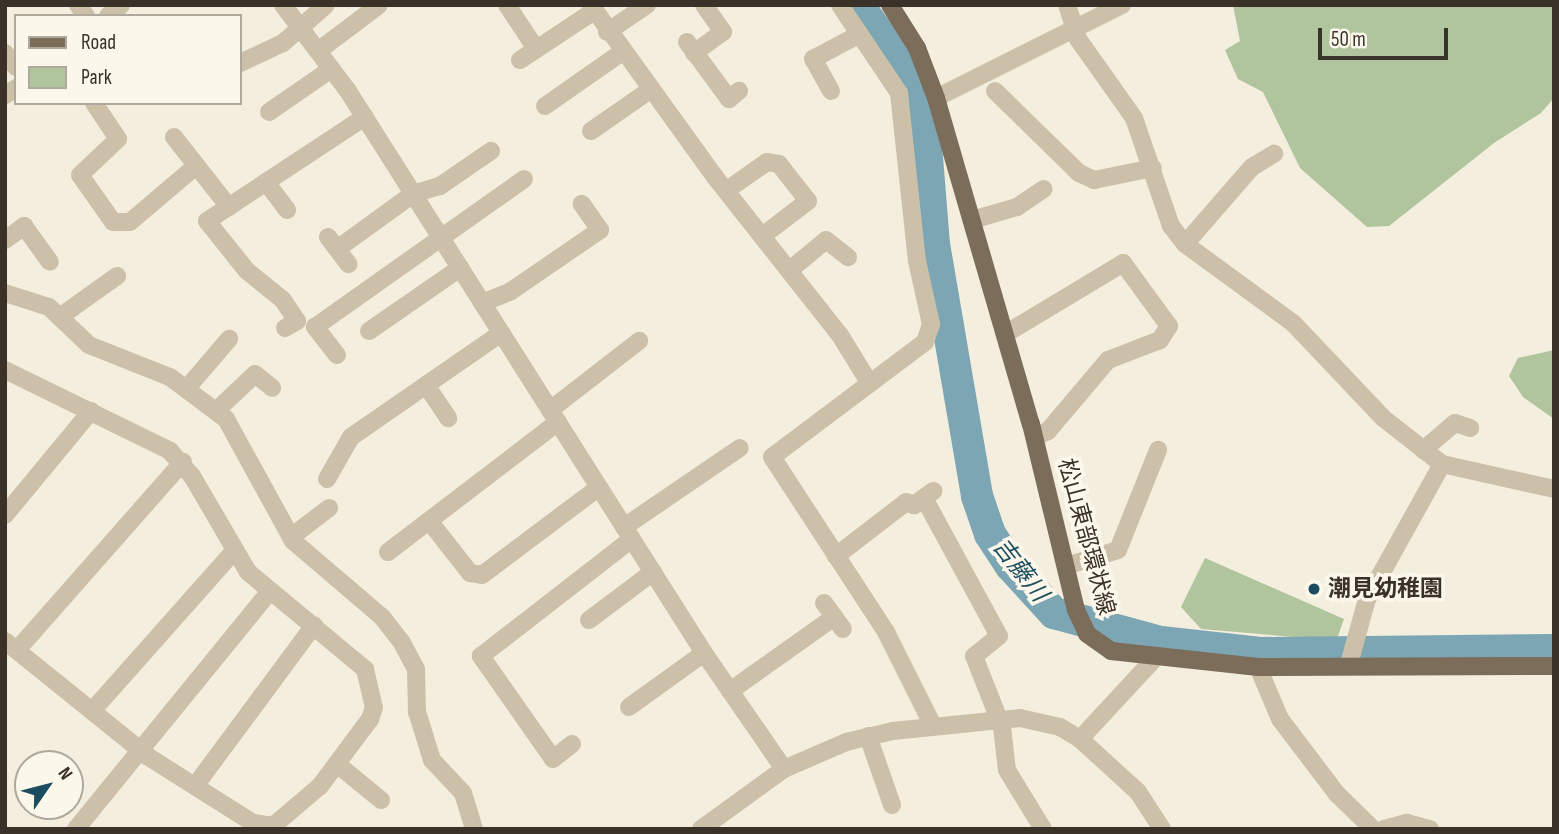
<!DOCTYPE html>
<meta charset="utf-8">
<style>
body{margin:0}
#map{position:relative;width:1559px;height:834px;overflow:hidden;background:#f4eede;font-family:"Sofia Sans Condensed","Noto Sans JP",sans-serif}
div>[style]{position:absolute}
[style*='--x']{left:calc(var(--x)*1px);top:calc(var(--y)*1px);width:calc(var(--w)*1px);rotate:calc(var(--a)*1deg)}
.green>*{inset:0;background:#b0c49d}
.river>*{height:32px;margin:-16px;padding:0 16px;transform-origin:16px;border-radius:16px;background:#7ca6b3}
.minor>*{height:18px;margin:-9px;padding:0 9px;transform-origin:9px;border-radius:9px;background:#cdc0a9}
.primary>*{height:18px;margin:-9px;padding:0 9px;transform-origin:9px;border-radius:9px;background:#7c6c5a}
.minor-bridge>*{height:18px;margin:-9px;padding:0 9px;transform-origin:9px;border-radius:9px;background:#cdc0a9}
.dots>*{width:19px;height:19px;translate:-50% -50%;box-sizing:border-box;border:4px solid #fbf7eb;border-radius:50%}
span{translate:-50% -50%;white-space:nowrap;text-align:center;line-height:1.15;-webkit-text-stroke:7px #fbf7eb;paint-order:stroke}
.street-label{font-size:23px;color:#3a3229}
.poi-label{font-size:23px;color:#3a3229;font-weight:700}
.left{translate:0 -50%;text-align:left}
.water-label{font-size:24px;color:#1c4d5e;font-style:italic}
.frame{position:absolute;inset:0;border:7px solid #3a3229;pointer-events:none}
.legend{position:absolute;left:14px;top:14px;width:228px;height:91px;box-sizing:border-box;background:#fbf7eb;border:2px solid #aea89d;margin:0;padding:9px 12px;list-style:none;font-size:21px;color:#3a3229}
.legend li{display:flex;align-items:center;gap:14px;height:35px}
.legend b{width:35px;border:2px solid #aea89d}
.north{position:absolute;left:14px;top:750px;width:70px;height:70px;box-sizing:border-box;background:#fbf7eb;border:2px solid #aea89d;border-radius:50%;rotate:55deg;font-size:19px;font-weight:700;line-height:28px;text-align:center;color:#3a3229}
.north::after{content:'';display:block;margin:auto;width:24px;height:32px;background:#1c4d5e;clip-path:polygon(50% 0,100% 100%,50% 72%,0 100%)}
.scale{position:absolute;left:1318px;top:28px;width:130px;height:32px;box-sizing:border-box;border:4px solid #3a3229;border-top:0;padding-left:9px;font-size:21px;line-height:24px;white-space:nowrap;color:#3a3229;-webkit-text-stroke:5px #fbf7eb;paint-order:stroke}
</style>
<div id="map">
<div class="green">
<i style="clip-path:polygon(1233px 5px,1554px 5px,1554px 98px,1541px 113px,1494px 143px,1389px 226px,1367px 227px,1300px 168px,1263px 92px,1238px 79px,1225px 50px,1240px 41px)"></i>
<i style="clip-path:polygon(1554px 350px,1554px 419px,1523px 397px,1509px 376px,1518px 358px)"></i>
<i style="clip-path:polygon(1205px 558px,1344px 619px,1338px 636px,1330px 640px,1201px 629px,1181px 607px)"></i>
</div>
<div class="river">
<i style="--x:858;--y:5;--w:81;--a:53.6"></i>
<i style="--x:906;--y:70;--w:53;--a:70.2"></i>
<i style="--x:924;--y:120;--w:124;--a:85.4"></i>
<i style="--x:934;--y:244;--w:256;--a:80.3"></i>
<i style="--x:977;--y:496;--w:40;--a:71.1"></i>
<i style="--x:990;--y:534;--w:38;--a:57"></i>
<i style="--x:1011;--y:566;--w:64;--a:47.5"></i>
<i style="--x:1054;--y:613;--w:111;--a:15.2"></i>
<i style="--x:1161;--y:642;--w:100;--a:6.3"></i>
<i style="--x:1260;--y:653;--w:294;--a:-0.6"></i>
</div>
<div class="minor">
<i style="--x:78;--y:5;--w:14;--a:54"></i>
<i style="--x:283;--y:5;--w:108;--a:52.9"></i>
<i style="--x:348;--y:91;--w:665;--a:57.65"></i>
<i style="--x:704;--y:653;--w:141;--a:55.4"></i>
<i style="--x:507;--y:5;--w:53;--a:56.6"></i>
<i style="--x:591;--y:5;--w:212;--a:54.2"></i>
<i style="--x:715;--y:177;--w:201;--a:51.7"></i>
<i style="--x:840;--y:335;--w:57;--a:58.5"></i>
<i style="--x:840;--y:5;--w:106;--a:56.2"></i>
<i style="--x:899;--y:93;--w:169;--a:83.9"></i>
<i style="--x:917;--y:261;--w:65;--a:77.5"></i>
<i style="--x:931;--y:324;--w:19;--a:108"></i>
<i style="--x:925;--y:342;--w:191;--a:143.1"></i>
<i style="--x:772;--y:457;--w:209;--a:56.9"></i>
<i style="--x:886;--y:632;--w:105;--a:63.4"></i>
<i style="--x:1067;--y:5;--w:36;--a:72"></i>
<i style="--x:1078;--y:39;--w:97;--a:54.7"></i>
<i style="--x:1134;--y:118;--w:114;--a:71.1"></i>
<i style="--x:1171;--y:226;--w:23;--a:52"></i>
<i style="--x:1185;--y:244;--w:134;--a:36.2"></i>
<i style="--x:1293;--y:323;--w:131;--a:46.5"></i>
<i style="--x:1383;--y:418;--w:75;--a:37.9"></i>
<i style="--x:1442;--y:464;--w:115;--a:12.6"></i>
<i style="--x:108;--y:16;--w:17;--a:-40"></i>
<i style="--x:607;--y:32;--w:48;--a:-34"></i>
<i style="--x:687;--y:42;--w:71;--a:53.6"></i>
<i style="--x:729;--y:99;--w:13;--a:-39"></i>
<i style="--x:318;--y:51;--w:76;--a:-37"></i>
<i style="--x:5;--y:53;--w:18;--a:52"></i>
<i style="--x:694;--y:53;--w:36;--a:-36"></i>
<i style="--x:723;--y:32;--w:33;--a:-125"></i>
<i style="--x:520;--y:60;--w:89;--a:-33.5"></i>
<i style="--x:240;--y:63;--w:47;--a:-24.9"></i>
<i style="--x:283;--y:43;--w:57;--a:-41.5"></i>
<i style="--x:831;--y:91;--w:37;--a:-119"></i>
<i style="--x:813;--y:59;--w:53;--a:-28"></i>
<i style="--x:995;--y:91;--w:117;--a:44.3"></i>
<i style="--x:1079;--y:173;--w:17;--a:25"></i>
<i style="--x:1094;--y:180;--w:60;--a:-11.5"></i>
<i style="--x:5;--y:95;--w:13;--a:-32"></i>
<i style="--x:936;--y:98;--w:208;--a:-26.6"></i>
<i style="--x:94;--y:103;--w:43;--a:56.3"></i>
<i style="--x:118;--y:139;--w:52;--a:136.5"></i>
<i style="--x:80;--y:175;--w:57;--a:54.9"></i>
<i style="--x:113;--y:222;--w:17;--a:0"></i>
<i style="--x:130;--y:222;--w:87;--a:-40.3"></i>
<i style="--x:545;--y:106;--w:94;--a:-35"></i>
<i style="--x:269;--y:112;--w:75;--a:-34.7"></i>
<i style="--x:591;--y:131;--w:72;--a:-34.8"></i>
<i style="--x:174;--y:137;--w:89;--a:51.8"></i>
<i style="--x:266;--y:182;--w:35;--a:53"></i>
<i style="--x:727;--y:190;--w:49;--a:-35"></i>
<i style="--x:767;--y:162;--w:12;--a:9"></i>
<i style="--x:779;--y:164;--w:47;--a:51.9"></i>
<i style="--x:808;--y:201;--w:54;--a:142.5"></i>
<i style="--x:972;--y:220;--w:47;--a:-16.1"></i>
<i style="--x:1017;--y:207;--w:32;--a:-34"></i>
<i style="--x:328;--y:237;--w:34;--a:53"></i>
<i style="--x:5;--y:240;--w:24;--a:-36"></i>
<i style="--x:24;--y:226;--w:44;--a:54.2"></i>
<i style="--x:1185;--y:244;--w:102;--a:-49"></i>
<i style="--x:1252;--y:167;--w:26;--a:-31"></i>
<i style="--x:337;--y:249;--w:94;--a:-35.9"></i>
<i style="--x:413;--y:194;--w:28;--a:-17"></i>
<i style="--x:440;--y:186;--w:62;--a:-34.5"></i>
<i style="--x:791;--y:269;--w:45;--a:-39.6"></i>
<i style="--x:826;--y:240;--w:28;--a:38"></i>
<i style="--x:5;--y:293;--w:46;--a:17.7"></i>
<i style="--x:49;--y:307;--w:55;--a:43.5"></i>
<i style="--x:89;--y:345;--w:87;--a:21.6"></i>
<i style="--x:170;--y:377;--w:70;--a:36.9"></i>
<i style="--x:226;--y:419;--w:139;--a:61.2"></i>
<i style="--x:293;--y:541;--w:117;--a:40.5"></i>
<i style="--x:382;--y:617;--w:31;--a:52"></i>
<i style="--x:401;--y:641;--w:32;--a:62"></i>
<i style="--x:416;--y:669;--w:43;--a:88.7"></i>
<i style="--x:417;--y:712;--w:50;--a:72.6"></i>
<i style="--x:432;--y:760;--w:45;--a:46.8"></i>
<i style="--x:463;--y:793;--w:38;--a:73"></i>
<i style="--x:482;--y:303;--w:31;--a:-22"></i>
<i style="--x:511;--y:291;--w:108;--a:-34.4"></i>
<i style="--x:600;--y:230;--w:32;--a:-125"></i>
<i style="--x:61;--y:316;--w:69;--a:-35.5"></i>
<i style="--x:285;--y:328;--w:14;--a:-30"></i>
<i style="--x:297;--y:321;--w:25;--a:-124"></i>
<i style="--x:283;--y:300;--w:46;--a:-141.1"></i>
<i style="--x:247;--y:271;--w:64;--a:-128.7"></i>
<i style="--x:207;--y:221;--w:189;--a:-33.4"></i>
<i style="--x:369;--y:331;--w:111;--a:-34.7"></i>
<i style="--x:1005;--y:334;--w:138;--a:-31"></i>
<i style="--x:1123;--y:263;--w:78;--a:53.9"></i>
<i style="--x:1169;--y:326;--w:17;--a:123"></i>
<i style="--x:1160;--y:340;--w:56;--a:159"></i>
<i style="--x:1108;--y:360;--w:93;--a:130.2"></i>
<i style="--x:1048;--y:431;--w:14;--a:155"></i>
<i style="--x:337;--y:355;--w:36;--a:-128"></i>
<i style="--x:315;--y:327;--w:256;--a:-35.3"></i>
<i style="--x:5;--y:370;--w:184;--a:26.1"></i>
<i style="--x:170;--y:451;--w:33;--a:49"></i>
<i style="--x:192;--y:476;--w:111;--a:59.7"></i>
<i style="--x:248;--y:572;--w:152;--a:39.7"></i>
<i style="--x:365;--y:669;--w:39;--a:77"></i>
<i style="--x:374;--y:707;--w:13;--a:108"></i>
<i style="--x:370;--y:719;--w:84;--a:126.7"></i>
<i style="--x:320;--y:786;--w:62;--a:139.6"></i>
<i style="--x:273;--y:826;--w:20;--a:-171"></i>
<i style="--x:253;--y:823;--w:125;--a:-147.7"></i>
<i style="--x:426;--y:385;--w:40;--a:56"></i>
<i style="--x:187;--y:388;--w:65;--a:-49.4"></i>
<i style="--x:217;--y:410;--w:52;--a:-43.5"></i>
<i style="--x:255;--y:374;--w:22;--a:39"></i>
<i style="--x:550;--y:410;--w:113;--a:-37.8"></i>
<i style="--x:1423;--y:450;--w:42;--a:-40.2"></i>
<i style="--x:1455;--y:423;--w:16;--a:18"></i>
<i style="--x:327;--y:479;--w:48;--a:-60.3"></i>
<i style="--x:351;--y:437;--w:183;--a:-34.7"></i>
<i style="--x:924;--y:498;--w:157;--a:61.5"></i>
<i style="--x:999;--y:636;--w:32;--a:141"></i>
<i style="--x:974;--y:656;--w:76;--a:68.5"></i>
<i style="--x:1002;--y:727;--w:43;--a:83.4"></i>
<i style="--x:1007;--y:770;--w:69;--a:58.6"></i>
<i style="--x:5;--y:515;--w:135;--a:-50.4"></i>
<i style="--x:430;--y:522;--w:65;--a:51.9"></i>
<i style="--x:470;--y:573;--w:12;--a:9"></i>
<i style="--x:482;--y:575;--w:146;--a:-36.9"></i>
<i style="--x:624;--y:527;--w:140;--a:-34.3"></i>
<i style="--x:291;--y:537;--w:48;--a:-37.3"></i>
<i style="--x:388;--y:552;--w:214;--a:-37.4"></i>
<i style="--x:836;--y:556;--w:88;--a:-37.6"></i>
<i style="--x:906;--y:502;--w:9;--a:21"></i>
<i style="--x:914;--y:505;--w:24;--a:-36"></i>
<i style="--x:1066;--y:566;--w:54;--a:-17.1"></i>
<i style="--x:1118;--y:550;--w:108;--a:-68.2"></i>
<i style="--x:824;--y:603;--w:32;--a:54"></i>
<i style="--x:589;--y:620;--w:80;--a:-36.9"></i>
<i style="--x:5;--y:641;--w:161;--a:38.9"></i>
<i style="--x:17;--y:650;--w:251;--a:-48.6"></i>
<i style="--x:1349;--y:664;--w:67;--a:-74.5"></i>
<i style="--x:1367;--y:599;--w:154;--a:-60.9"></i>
<i style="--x:1258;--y:667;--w:56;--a:67.1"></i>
<i style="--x:1280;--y:719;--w:94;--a:52.8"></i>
<i style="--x:1337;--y:794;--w:50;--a:44.2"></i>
<i style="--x:730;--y:691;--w:128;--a:-35.4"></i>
<i style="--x:629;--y:707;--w:92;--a:-35.8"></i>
<i style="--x:92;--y:711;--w:214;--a:-48.4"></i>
<i style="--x:868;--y:736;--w:73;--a:70.8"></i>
<i style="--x:1080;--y:739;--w:112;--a:-47.2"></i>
<i style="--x:572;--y:744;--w:24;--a:142"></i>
<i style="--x:553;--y:759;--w:126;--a:-125"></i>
<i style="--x:481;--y:656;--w:191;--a:-37.8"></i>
<i style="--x:337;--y:764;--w:57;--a:39.3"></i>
<i style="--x:195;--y:786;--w:200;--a:-53.5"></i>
<i style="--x:76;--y:829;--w:307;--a:-50.8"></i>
<i style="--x:701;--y:829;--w:102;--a:-35.9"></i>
<i style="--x:784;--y:769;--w:68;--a:-23.5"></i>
<i style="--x:846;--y:742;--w:48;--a:-13.2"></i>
<i style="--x:893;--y:731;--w:128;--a:-5.8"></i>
<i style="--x:1020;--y:718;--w:41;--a:12.7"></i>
<i style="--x:1060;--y:727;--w:23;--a:31"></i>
<i style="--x:1080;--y:739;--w:79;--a:42.4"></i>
<i style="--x:1138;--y:792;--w:44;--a:57"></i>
<i style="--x:1384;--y:829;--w:24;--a:-15"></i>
<i style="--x:1407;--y:823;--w:24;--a:15"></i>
</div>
<div class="primary">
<i style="--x:890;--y:5;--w:51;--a:57.9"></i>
<i style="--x:917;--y:48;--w:53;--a:69.2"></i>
<i style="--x:936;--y:98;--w:340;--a:73.8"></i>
<i style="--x:1031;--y:424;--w:191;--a:76.4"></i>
<i style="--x:1076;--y:610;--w:26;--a:65"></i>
<i style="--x:1087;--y:634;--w:29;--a:35"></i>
<i style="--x:1111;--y:651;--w:148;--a:6.2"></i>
<i style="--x:1258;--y:667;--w:296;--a:-0.2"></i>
</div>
<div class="minor-bridge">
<i style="--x:130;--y:742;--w:22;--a:39"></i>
</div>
<div class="dots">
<i style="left:1314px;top:589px;background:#1c4d5e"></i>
</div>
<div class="street-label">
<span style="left:1086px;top:537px;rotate:75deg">松山東部環状線</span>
</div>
<div class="poi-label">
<span class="left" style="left:1328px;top:589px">潮見幼稚園</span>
</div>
<div class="water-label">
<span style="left:1020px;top:570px;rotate:52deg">吉藤川</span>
</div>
<div class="frame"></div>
<ul class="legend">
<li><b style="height:9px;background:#7c6c5a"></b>Road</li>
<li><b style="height:19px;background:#b0c49d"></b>Park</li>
</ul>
<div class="north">N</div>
<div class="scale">50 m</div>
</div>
